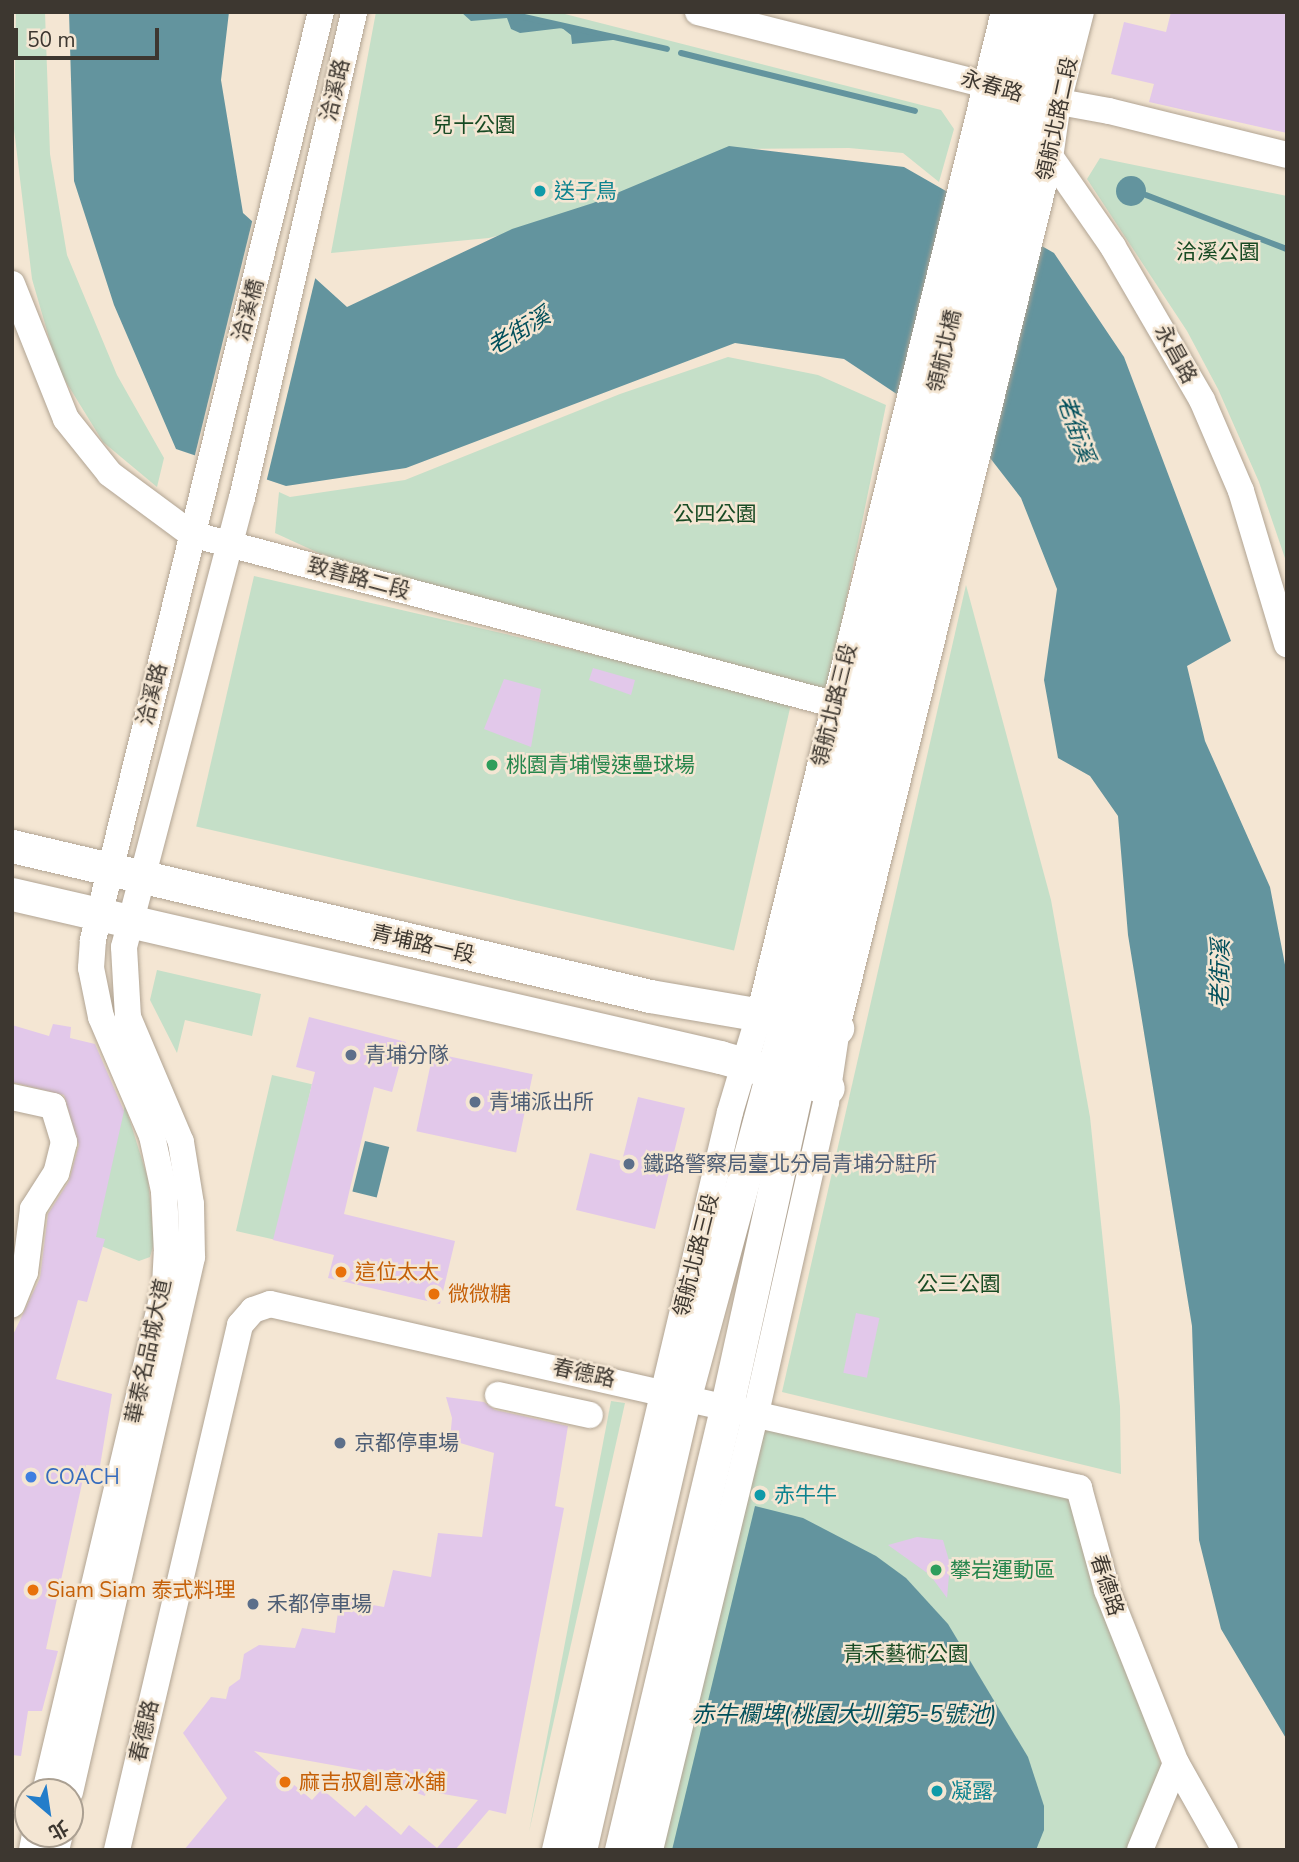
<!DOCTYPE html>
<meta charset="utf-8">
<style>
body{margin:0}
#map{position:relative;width:1299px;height:1862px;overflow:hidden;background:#f4e6d3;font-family:"Nunito Sans","Noto Sans TC",sans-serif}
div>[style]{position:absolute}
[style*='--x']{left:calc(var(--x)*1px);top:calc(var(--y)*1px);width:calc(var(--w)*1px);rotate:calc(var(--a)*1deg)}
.green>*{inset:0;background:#c5dfc8;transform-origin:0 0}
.water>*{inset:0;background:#63949e;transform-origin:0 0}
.round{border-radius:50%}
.pier>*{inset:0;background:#f4e6d3}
.stream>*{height:6px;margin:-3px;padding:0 3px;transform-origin:3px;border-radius:3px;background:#63949e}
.building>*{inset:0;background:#e2c8ea;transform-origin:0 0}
.roads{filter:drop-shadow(0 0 2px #b1a493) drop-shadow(0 0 2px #b1a493)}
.minor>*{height:26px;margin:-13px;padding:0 13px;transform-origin:13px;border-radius:13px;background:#fff}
.major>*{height:33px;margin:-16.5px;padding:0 16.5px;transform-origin:16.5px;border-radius:16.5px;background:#fff}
.dots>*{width:19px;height:19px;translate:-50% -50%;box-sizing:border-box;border:4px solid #f4e6d3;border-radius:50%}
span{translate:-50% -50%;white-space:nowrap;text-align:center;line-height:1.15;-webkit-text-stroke:5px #f4e6d3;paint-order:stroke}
.street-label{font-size:21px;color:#3d3730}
.park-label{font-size:21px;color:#174a23}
.culture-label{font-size:21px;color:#0d838f}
.left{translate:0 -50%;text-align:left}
.leisure-label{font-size:21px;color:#27864d}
.service-label{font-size:21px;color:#4e5e75}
.food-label{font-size:21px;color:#c56008}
.shop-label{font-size:21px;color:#366cbe}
.water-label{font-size:23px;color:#024f5b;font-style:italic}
.frame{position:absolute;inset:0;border:14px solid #3d3730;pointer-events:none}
.north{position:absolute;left:14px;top:1778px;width:70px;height:70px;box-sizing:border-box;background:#f4e6d3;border:2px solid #aba092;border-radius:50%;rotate:151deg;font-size:19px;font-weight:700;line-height:28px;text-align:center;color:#3d3730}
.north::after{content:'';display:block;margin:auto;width:24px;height:32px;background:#237dca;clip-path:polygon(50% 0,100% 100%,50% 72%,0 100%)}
.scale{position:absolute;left:14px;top:28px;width:145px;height:32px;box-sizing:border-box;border:4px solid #3d3730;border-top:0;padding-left:9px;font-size:21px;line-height:24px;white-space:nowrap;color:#3d3730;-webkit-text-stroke:5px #f4e6d3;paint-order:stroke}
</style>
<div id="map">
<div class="green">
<i style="clip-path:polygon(16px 12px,45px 12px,50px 154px,67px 255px,117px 375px,164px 458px,157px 487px,103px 442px,58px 369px,32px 279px,14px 129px)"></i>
<i style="clip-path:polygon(376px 12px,557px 12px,941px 110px,954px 129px,939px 182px,903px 153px,849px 148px,730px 149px,554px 221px,489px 238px,331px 253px)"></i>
<i style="clip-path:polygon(1100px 158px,1287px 196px,1287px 564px,1259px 482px,1218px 389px,1187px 331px,1087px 179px)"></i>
<i style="clip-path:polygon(728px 357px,818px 375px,886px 405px,827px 693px,358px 571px,275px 533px,279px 492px,290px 497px,405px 480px,620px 394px)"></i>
<i style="left:254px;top:576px;width:552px;height:257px;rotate:13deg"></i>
<i style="clip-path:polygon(966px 585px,1051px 900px,1090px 1117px,1120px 1406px,1121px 1474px,782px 1392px)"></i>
<i style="clip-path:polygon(157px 970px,261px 994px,252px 1036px,185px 1020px,177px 1053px,150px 1000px)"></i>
<i style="left:272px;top:1075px;width:41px;height:160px;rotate:13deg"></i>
<i style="clip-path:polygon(125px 1105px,148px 1179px,154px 1243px,150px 1257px,139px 1261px,91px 1242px)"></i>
<i style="clip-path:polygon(611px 1401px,625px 1403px,529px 1832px)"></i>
<i style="clip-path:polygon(762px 1418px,1076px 1491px,1109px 1614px,1163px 1770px,1133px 1850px,658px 1850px)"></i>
</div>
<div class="water">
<i style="clip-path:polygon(69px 12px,229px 12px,221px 80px,243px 213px,347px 307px,512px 229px,593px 203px,729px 146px,904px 167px,1054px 253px,1124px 357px,1231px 641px,1187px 666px,1205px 741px,1270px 887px,1287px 975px,1287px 1740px,1221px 1629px,1199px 1540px,1192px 1326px,1128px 935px,1118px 816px,1090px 776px,1058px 758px,1044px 680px,1057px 589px,1021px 498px,987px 454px,844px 359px,735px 343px,406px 468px,286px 486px,176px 449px,114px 305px,74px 181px)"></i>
<i style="clip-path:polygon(461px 12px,502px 12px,623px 39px,572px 44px,571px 35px,562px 28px,520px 33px,511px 29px,507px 18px,471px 21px)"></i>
<i class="round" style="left:1116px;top:176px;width:30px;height:30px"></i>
<i style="left:365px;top:1141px;width:25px;height:52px;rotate:14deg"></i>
<i style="clip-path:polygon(755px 1506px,803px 1518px,876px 1556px,906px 1578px,948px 1624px,1028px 1757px,1044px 1806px,1044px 1830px,1036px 1850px,672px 1850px)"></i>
</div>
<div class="pier">
<i style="clip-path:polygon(253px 218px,316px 275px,266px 483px,194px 459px)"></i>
</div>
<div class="stream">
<i style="--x:502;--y:12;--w:169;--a:12.6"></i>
<i style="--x:681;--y:53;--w:241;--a:13.9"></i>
<i style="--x:1146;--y:195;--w:151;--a:21"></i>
</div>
<div class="building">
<i style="clip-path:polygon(1171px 12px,1287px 12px,1287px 133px,1149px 102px,1154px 84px,1111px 74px,1124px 22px,1166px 32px)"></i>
<i style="clip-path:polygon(593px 668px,635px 680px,631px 695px,589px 680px)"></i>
<i style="clip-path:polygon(504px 679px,541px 689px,531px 747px,484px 729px)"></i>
<i style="clip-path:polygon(309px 1017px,406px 1042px,392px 1092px,374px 1087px,344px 1214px,455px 1241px,440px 1304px,328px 1278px,334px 1255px,273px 1240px,315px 1072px,296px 1067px)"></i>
<i style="clip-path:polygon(53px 1024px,71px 1027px,70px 1038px,95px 1044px,124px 1111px,96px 1237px,105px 1239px,87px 1302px,78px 1300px,56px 1379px,112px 1394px,100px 1466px,86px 1465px,46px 1649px,58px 1651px,42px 1711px,28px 1711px,21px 1756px,12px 1755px,12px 1337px,40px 1278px,48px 1214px,69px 1181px,79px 1145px,64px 1095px,12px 1082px,12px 1025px,49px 1036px)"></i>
<i style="left:433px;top:1053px;width:102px;height:80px;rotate:12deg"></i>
<i style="clip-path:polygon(638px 1097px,685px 1108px,655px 1229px,576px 1210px,590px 1153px,622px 1161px)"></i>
<i style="left:856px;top:1313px;width:24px;height:61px;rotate:12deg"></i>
<i style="clip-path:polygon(evenodd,446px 1397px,484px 1402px,495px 1410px,568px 1426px,555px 1506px,564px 1508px,506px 1814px,489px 1810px,455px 1850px,184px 1850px,227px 1798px,183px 1733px,211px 1697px,226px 1699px,229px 1687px,240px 1679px,244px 1654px,259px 1645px,295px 1648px,302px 1628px,335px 1633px,340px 1599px,384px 1607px,393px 1570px,431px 1577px,438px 1533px,482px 1537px,494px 1453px,450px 1440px,452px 1418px,446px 1397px,254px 1751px,399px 1777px,398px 1786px,425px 1796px,426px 1791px,478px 1800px,437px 1848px,409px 1825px,401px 1835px,366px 1805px,355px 1817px,322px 1789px,312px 1800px,254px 1751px)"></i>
<i style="clip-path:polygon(917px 1537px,943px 1540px,950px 1564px,947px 1598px,930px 1575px,888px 1545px)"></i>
</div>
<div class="roads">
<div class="minor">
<i style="--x:698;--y:12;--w:314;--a:14.2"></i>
<i style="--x:1043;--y:99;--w:67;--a:10.3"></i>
<i style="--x:1109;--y:111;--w:183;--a:13.9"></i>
<i style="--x:1045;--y:149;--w:119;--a:55.2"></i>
<i style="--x:1113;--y:247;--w:177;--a:59.8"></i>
<i style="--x:1202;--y:400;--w:99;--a:66.8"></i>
<i style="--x:1241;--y:491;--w:160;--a:73.3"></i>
<i style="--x:12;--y:284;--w:145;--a:68.2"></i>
<i style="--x:66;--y:419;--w:70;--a:51.3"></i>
<i style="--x:110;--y:474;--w:101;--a:36.5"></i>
<i style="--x:191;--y:534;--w:664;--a:14.83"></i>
<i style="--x:12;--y:1097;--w:42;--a:12.4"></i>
<i style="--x:53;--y:1106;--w:38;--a:73"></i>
<i style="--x:64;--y:1142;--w:32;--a:104"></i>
<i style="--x:56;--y:1173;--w:43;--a:122.6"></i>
<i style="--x:33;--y:1209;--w:64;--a:97.2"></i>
<i style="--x:25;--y:1272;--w:35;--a:112"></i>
<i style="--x:498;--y:1395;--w:94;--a:12.3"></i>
<i style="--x:45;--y:1792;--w:520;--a:-76.66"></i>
<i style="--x:165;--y:1286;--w:33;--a:-87"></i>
<i style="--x:167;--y:1253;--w:62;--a:-92.8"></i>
<i style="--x:164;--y:1191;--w:56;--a:-102.3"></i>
<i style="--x:152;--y:1136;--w:129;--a:-113.2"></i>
<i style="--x:101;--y:1017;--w:50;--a:-101.5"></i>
<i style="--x:91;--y:968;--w:28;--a:-86"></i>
<i style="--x:93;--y:940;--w:956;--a:-76.2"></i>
<i style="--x:70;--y:1792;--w:549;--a:-77.15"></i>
<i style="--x:192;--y:1257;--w:53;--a:-91.1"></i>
<i style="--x:191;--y:1204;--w:63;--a:-99.2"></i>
<i style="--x:181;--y:1142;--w:136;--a:-113"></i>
<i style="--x:128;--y:1017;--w:70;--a:-93.3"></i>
<i style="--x:124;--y:947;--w:464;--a:-75.3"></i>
<i style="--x:242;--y:498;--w:499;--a:-77"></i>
<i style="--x:32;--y:1850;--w:16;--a:-79"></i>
<i style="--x:56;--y:1850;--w:16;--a:-76"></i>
<i style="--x:117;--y:1850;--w:539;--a:-76.81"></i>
<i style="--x:240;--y:1325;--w:20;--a:-49"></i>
<i style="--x:253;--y:1310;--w:18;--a:-19"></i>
<i style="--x:270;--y:1304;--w:830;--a:12.81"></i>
<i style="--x:1079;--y:1488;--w:106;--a:74.6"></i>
<i style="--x:1107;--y:1590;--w:186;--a:68.3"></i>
<i style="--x:1176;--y:1763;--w:100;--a:60.6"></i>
<i style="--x:555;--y:1850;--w:758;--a:-76.66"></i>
<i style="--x:730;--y:1112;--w:104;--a:-73.3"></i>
<i style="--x:760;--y:1012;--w:1029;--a:-76.29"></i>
<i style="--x:650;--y:1850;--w:450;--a:-76.4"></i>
<i style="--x:756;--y:1413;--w:319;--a:-77.3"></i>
<i style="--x:826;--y:1102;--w:75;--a:-81.5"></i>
<i style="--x:837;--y:1028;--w:896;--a:-76.24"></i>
<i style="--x:1050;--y:158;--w:57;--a:-81.9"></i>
<i style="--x:1058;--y:102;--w:93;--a:-75.7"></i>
<i style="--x:1140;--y:1850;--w:94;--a:-67.5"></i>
</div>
<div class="major">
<i style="--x:12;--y:846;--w:655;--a:13.23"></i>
<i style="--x:650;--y:996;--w:190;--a:9.7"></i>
<i style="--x:12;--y:894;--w:727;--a:12.97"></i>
<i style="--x:720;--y:1057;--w:112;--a:16"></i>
<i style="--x:580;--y:1850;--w:466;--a:-77"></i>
<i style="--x:685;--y:1396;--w:392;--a:-74.9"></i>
<i style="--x:787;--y:1018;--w:1034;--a:-76.69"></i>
<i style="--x:621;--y:1850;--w:457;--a:-76.6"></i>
<i style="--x:727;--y:1405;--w:391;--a:-77.6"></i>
<i style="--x:811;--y:1023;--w:1040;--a:-76.48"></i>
</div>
</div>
<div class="dots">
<i style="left:540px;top:191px;background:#0f9aa8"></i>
<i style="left:492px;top:765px;background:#2e9e5b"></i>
<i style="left:351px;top:1055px;background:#5c6f8a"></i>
<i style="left:475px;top:1102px;background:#5c6f8a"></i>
<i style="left:629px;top:1164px;background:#5c6f8a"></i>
<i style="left:341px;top:1272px;background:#e8710a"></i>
<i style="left:434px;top:1294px;background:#e8710a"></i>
<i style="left:340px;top:1443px;background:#5c6f8a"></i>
<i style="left:31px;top:1477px;background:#3f7fe0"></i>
<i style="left:760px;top:1495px;background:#0f9aa8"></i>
<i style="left:936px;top:1570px;background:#2e9e5b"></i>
<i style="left:33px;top:1590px;background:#e8710a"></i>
<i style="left:253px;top:1604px;background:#5c6f8a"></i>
<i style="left:285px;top:1782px;background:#e8710a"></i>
<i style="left:937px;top:1791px;background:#0f9aa8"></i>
</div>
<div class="street-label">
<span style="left:992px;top:86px;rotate:16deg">永春路</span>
<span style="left:335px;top:90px;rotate:-77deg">洽溪路</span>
<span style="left:1057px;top:119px;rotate:-78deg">領航北路二段</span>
<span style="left:248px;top:310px;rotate:-75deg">洽溪橋</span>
<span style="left:944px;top:351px;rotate:-77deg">領航北橋</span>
<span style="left:1176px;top:354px;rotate:61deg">永昌路</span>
<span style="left:359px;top:578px;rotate:15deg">致善路二段</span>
<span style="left:152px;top:694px;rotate:-76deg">洽溪路</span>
<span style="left:834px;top:705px;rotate:-76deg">領航北路三段</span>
<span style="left:423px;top:944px;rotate:13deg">青埔路一段</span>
<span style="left:696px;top:1255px;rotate:-76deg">領航北路三段</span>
<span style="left:148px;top:1351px;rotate:-78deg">華泰名品城大道</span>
<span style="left:584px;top:1373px;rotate:12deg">春德路</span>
<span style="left:1107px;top:1585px;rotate:72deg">春德路</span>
<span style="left:144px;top:1731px;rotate:-77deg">春德路</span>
</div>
<div class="park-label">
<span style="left:474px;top:125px">兒十公園</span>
<span style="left:1218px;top:252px">洽溪公園</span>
<span style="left:715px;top:514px">公四公園</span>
<span style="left:959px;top:1284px">公三公園</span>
<span style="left:906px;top:1654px">青禾藝術公園</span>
</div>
<div class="culture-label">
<span class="left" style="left:554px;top:191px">送子鳥</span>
<span class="left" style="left:774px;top:1495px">赤牛牛</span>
<span class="left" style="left:951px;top:1791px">凝露</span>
</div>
<div class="leisure-label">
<span class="left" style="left:506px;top:765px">桃園青埔慢速壘球場</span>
<span class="left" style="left:950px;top:1570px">攀岩運動區</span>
</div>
<div class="service-label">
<span class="left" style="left:365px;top:1055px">青埔分隊</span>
<span class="left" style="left:489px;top:1102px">青埔派出所</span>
<span class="left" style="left:643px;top:1164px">鐵路警察局臺北分局青埔分駐所</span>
<span class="left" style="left:354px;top:1443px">京都停車場</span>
<span class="left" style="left:267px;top:1604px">禾都停車場</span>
</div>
<div class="food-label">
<span class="left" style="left:355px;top:1272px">這位太太</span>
<span class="left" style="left:448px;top:1294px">微微糖</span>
<span class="left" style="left:47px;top:1590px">Siam Siam 泰式料理</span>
<span class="left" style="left:299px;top:1782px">麻吉叔創意冰舖</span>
</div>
<div class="shop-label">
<span class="left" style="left:45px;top:1477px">COACH</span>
</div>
<div class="water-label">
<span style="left:519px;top:332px;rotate:-31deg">老街溪</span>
<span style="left:1075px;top:429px;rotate:71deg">老街溪</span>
<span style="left:1221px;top:974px;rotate:-89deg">老街溪</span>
<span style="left:844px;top:1715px">赤牛欄埤(桃園大圳第5-5號池)</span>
</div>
<div class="frame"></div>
<div class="north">北</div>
<div class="scale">50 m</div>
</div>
